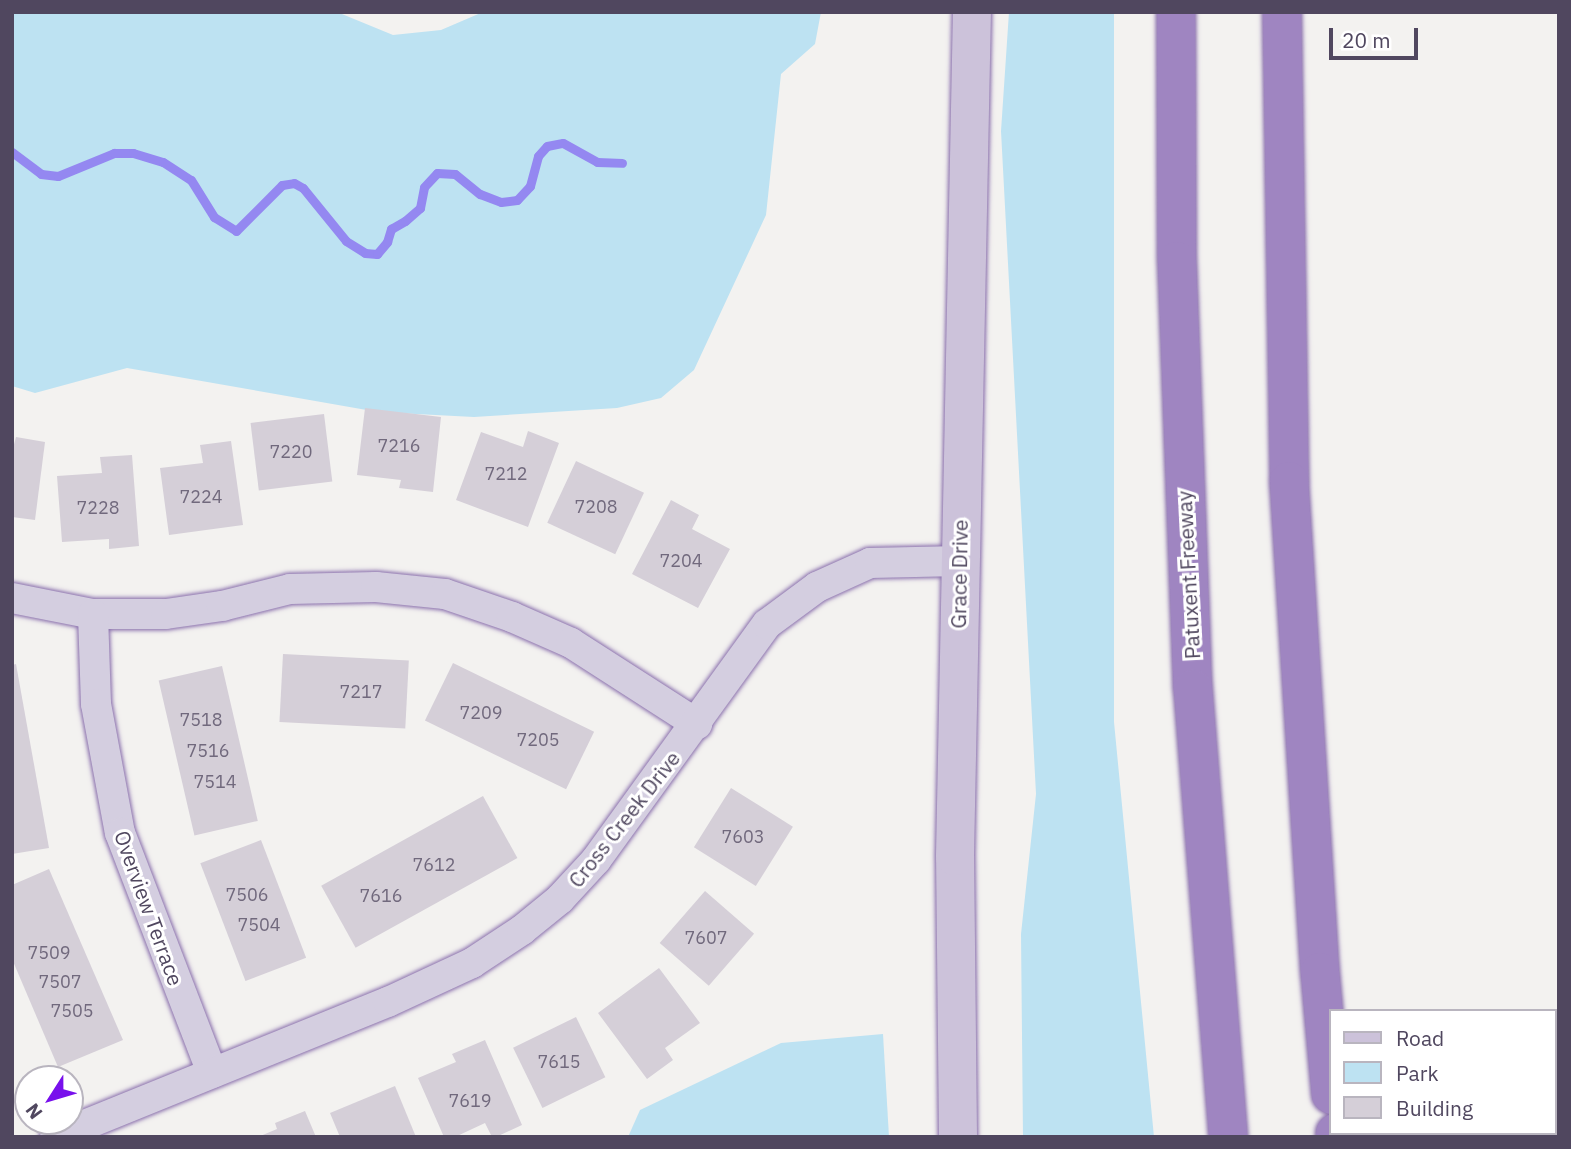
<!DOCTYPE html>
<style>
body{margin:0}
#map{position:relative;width:1571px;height:1149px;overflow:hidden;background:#f3f2f0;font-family:"IBM Plex Sans",sans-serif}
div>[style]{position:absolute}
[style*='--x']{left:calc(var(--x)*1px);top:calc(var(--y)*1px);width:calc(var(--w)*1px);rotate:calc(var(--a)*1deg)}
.green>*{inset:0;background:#bde2f2}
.stream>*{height:9px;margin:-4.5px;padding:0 4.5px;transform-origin:4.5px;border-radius:4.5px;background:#9488f1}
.building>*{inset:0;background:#d5cfd8;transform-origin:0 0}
.roads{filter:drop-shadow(0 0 2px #8b71ad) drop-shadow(0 0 2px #8b71ad)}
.street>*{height:30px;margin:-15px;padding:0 15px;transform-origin:15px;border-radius:15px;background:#d4cee0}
.secondary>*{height:38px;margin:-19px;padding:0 19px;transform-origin:19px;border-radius:19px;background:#ccc2da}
.highway>*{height:38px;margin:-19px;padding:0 19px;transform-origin:19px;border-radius:19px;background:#9f85c1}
span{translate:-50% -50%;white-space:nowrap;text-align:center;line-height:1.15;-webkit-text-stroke:6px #fff;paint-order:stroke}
.number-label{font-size:18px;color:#71697d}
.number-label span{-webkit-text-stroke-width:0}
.street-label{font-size:21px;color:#50475f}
.frame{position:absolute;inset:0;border:14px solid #50475f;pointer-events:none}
.legend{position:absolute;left:1329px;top:1009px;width:228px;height:126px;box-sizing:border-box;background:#fff;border:2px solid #b9b5bf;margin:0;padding:9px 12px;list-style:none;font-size:21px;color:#50475f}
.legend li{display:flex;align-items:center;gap:14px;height:35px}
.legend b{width:35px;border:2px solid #b9b5bf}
.north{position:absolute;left:14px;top:1065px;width:70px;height:70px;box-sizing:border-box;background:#fff;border:2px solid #b9b5bf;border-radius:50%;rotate:233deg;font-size:19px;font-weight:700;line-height:28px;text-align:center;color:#50475f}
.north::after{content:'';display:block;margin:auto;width:24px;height:32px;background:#7810ec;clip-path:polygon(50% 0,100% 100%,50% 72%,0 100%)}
.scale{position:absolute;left:1329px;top:28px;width:89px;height:32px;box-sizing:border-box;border:4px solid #50475f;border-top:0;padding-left:9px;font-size:21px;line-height:24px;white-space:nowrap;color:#50475f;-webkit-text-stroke:5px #fff;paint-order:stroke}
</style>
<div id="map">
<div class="green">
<i style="clip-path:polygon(12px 12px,337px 12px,393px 35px,441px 30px,483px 12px,821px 12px,815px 44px,781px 74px,766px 215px,694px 370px,661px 398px,617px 408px,474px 417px,378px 412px,127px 368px,35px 393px,12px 386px)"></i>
<i style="clip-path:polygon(1009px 12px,1114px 12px,1114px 722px,1154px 1137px,1023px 1137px,1021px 934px,1036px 794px,1001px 131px)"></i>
<i style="clip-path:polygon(883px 1034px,889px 1137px,628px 1137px,640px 1110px,781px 1043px)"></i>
</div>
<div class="stream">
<i style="--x:12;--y:152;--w:36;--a:37"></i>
<i style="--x:41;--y:174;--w:17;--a:7"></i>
<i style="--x:58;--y:176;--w:61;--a:-22.3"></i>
<i style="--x:114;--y:153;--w:19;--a:0"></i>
<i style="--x:133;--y:153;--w:31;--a:17"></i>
<i style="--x:163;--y:162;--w:33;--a:33"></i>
<i style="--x:191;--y:180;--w:44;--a:58.1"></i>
<i style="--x:214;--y:217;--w:26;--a:32"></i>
<i style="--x:236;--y:231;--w:65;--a:-45"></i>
<i style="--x:282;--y:185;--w:12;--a:-9"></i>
<i style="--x:294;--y:183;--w:10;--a:29"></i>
<i style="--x:303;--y:188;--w:68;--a:50.9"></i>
<i style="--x:346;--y:241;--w:22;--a:32"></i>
<i style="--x:365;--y:253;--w:12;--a:5"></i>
<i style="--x:377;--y:254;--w:16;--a:-50"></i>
<i style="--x:387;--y:242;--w:14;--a:-73"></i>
<i style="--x:391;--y:229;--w:16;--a:-30"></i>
<i style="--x:405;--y:221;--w:20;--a:-41"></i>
<i style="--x:420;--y:208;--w:21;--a:-79"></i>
<i style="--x:424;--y:187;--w:19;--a:-47"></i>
<i style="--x:437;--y:173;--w:18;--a:3"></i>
<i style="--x:455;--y:174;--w:32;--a:39"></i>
<i style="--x:480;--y:194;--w:22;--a:21"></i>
<i style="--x:501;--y:202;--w:16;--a:-7"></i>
<i style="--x:517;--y:200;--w:19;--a:-47"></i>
<i style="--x:530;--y:186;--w:31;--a:-75"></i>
<i style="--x:538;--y:156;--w:13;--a:-48"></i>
<i style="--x:547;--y:146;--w:16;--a:-11"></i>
<i style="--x:563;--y:143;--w:39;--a:29"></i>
<i style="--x:597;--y:162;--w:25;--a:2"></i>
</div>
<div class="building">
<i style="clip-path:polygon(365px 408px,441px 417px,433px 492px,399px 488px,401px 480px,357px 475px)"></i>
<i style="left:324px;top:414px;width:68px;height:74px;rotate:83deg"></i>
<i style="clip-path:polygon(528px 431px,559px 443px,528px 527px,456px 500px,481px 432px,523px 447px)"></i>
<i style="clip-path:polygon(16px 437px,45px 442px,35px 520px,12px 517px,12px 452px)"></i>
<i style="clip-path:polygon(231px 441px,243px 525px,169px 535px,160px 468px,203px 463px,200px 445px)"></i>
<i style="clip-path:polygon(132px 455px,139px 546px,109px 549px,109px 539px,62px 542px,57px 476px,102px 473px,100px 457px)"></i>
<i style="left:576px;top:461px;width:75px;height:68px;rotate:25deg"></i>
<i style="clip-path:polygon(671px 500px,699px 515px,692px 529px,730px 549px,698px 608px,632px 574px)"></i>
<i style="left:283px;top:654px;width:126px;height:68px;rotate:3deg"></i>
<i style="left:453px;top:663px;width:157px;height:64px;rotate:26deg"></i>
<i style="clip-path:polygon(16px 664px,49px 848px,12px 854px,12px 665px)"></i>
<i style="left:222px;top:666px;width:159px;height:65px;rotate:77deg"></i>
<i style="left:731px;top:788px;width:73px;height:70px;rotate:32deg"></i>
<i style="left:483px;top:796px;width:71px;height:185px;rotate:61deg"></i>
<i style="left:261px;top:840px;width:126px;height:65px;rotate:69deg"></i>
<i style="clip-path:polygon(49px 869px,123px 1040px,58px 1067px,12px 959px,12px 885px)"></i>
<i style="left:705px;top:891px;width:65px;height:69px;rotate:41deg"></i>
<i style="clip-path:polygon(659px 968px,700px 1023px,665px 1048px,673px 1060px,647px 1079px,598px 1013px)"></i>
<i style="left:576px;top:1017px;width:67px;height:70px;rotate:64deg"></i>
<i style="clip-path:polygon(485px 1040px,522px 1125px,496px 1137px,492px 1137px,485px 1123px,455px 1137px,444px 1137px,418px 1078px,456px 1062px,452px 1054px)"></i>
<i style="clip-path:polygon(395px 1086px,416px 1137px,340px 1137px,330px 1113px)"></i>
<i style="clip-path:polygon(305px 1111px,316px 1137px,258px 1137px,277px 1129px,275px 1123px)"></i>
</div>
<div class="roads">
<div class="street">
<i style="--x:12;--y:598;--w:83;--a:11.2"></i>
<i style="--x:93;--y:614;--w:73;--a:0"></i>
<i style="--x:166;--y:614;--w:57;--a:-8.1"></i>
<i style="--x:222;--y:606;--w:70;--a:-14"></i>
<i style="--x:290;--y:589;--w:86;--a:-1.3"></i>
<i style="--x:376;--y:587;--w:69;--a:5.8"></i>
<i style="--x:445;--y:594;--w:71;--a:18.9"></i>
<i style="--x:512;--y:617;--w:64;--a:23.8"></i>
<i style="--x:571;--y:643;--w:150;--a:32.7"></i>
<i style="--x:93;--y:614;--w:90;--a:88.1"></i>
<i style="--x:96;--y:704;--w:131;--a:79.5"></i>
<i style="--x:120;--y:833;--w:257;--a:69"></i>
<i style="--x:55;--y:1137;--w:359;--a:-22.1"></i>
<i style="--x:388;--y:1002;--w:93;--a:-24.9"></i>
<i style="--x:472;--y:963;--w:60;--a:-33.4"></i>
<i style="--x:522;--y:930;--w:49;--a:-39.2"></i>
<i style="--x:560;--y:899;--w:53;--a:-47.3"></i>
<i style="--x:596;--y:860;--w:291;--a:-54.1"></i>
<i style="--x:767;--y:624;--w:62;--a:-36.5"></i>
<i style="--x:817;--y:587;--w:58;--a:-24.4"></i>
<i style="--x:870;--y:563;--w:90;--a:-1.3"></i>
</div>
<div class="secondary">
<i style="--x:958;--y:1137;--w:281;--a:-90.6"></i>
<i style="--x:955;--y:856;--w:844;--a:-88.85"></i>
</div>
<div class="highway">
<i style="--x:1176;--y:12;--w:249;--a:89.8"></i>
<i style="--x:1177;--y:261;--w:428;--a:87.9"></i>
<i style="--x:1193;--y:689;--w:449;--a:85.5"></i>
<i style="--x:1282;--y:12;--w:469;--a:89.1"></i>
<i style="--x:1289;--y:481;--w:492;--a:86.4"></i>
<i style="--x:1320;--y:972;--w:123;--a:84.9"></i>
<i style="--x:1335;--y:1133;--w:4;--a:90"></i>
</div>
</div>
<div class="number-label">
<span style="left:399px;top:446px">7216</span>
<span style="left:291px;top:452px">7220</span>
<span style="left:506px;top:474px">7212</span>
<span style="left:201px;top:497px">7224</span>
<span style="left:596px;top:507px">7208</span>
<span style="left:98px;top:508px">7228</span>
<span style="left:681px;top:561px">7204</span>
<span style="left:361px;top:692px">7217</span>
<span style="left:481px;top:713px">7209</span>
<span style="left:201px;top:720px">7518</span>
<span style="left:538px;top:740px">7205</span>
<span style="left:208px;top:751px">7516</span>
<span style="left:215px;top:782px">7514</span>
<span style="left:743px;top:837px">7603</span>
<span style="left:434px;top:865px">7612</span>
<span style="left:247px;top:895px">7506</span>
<span style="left:381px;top:896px">7616</span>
<span style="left:259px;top:925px">7504</span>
<span style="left:706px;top:938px">7607</span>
<span style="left:49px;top:953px">7509</span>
<span style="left:60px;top:982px">7507</span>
<span style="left:72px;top:1011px">7505</span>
<span style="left:559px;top:1062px">7615</span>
<span style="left:470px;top:1101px">7619</span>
</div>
<div class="street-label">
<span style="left:959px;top:574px;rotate:-89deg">Grace Drive</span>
<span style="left:1188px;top:575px;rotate:-93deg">Patuxent Freeway</span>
<span style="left:624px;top:819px;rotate:-52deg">Cross Creek Drive</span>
<span style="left:149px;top:908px;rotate:70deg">Overview Terrace</span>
</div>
<div class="frame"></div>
<ul class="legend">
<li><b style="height:9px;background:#ccc2da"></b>Road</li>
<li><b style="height:19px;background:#bde2f2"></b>Park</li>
<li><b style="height:19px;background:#d5cfd8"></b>Building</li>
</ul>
<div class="north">N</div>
<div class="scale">20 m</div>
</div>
